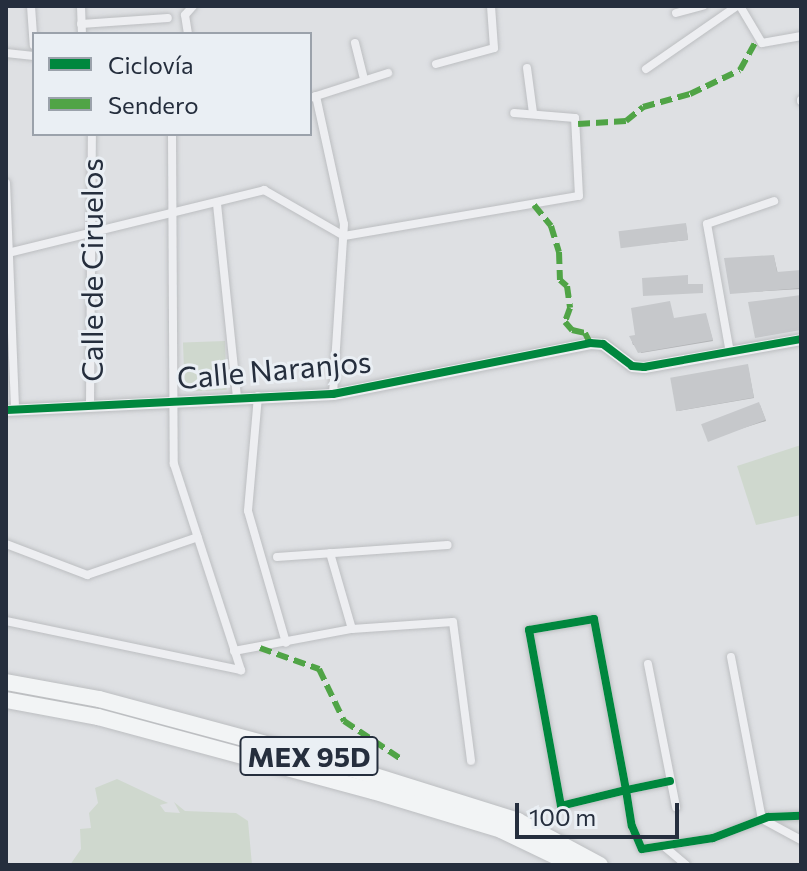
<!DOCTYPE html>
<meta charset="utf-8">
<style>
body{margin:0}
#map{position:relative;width:807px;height:871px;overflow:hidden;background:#dee0e3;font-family:Commissioner,sans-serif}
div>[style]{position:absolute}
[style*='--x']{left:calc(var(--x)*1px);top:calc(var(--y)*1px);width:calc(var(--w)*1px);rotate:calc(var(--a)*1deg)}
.green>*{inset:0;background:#cfd8ce;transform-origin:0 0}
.shadow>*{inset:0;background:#0003}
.building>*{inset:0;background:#c6c8cb;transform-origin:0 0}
.roads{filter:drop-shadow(0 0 2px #bcbec1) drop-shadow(0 0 2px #bcbec1)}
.minor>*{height:8px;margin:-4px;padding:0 4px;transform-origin:4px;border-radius:4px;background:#edeef1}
.tertiary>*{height:11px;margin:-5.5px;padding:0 5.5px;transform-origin:5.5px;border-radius:5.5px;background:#edeef1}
.motorway>*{height:16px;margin:-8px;padding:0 8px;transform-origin:8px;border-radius:8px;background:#f2f4f5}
.quiet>*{height:6px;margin-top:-3px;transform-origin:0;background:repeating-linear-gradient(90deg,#50a446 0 12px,transparent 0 18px)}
.cycleway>*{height:8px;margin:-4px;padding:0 4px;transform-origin:4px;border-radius:4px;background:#00873e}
span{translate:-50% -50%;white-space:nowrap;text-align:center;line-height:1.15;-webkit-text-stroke:6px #eaeff4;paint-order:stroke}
.shield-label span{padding:2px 6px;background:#eaeff4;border:2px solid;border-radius:6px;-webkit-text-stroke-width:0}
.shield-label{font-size:28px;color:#252e3d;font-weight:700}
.street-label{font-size:30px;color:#252e3d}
.frame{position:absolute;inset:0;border:8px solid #252e3d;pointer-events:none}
.legend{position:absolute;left:32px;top:32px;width:280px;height:104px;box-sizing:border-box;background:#eaeff4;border:2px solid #9ba2ab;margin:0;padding:10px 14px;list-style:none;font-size:24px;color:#252e3d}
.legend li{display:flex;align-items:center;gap:16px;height:40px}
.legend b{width:40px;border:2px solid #9ba2ab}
.scale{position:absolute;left:515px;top:803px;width:164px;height:36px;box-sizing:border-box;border:4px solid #252e3d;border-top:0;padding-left:10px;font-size:24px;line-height:28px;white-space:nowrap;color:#252e3d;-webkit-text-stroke:6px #eaeff4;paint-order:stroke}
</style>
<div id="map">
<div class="green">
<i style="left:225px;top:341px;width:49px;height:42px;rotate:88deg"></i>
<i style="clip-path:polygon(801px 445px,801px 515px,756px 525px,737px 466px)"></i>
<i style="clip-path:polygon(117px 779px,168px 803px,160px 805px,165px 812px,180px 813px,174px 802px,185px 811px,236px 813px,248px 821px,252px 865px,70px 865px,81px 849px,80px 829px,91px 828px,89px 813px,98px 803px,95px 788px)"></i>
</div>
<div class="shadow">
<i style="clip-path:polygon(686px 225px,688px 240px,622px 247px)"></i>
<i style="clip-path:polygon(774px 257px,778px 274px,801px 272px,801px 289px,732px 293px)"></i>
<i style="clip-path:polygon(706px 316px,713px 341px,641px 353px,639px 345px,633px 345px,631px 338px,674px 320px)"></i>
<i style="clip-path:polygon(748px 367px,754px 398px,678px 411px)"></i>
<i style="clip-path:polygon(760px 405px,766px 421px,708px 439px)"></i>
</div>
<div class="building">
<i style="left:686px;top:223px;width:17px;height:68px;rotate:83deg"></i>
<i style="clip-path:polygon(774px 255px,777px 272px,801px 270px,801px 288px,730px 294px,724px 258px)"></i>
<i style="clip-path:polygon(688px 275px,688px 284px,703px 284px,703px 293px,643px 296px,642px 278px)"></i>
<i style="clip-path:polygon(801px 295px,801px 330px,755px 338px,748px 302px)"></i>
<i style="clip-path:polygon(670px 301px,674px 318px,706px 313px,713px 340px,638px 353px,629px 336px,635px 335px,631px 308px)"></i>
<i style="left:748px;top:364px;width:34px;height:79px;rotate:80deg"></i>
<i style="left:759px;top:402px;width:19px;height:62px;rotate:69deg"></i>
</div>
<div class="roads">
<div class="minor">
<i style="--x:31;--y:6;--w:39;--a:86"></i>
<i style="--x:81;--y:6;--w:28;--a:88"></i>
<i style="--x:740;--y:6;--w:43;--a:59.3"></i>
<i style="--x:762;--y:43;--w:40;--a:-10"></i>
<i style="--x:676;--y:13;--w:28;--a:-15"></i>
<i style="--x:81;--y:24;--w:87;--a:-3.9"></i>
<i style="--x:188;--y:34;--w:19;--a:-99"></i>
<i style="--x:185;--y:15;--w:12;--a:-48"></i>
<i style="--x:355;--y:43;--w:38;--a:76"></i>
<i style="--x:6;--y:53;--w:28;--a:6"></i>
<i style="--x:436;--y:64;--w:60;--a:-15.4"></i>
<i style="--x:494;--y:48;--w:42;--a:-94.1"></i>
<i style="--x:527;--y:68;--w:45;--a:82.4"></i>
<i style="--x:646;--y:69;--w:111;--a:-34.7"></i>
<i style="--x:316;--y:96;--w:131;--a:77.7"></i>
<i style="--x:344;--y:224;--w:170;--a:93.7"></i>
<i style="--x:310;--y:98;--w:82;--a:-17.8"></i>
<i style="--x:801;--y:101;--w:1;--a:-90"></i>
<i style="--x:172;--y:134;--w:330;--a:89.7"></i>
<i style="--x:174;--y:464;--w:217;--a:72"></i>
<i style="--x:6;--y:183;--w:226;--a:87.7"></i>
<i style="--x:217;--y:204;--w:194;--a:84.1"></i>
<i style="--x:8;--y:253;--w:264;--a:-13.8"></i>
<i style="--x:264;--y:190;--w:92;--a:29.9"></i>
<i style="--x:344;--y:236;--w:238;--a:-9.7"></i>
<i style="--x:579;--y:196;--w:78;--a:-92.9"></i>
<i style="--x:575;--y:118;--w:61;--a:-175.3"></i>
<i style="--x:730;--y:353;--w:131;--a:-100.1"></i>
<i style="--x:707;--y:224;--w:71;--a:-18.9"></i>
<i style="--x:258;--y:396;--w:115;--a:95"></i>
<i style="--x:248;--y:511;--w:137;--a:73.9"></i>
<i style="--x:90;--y:406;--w:272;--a:-89.6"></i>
<i style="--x:6;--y:544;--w:87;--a:20.9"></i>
<i style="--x:87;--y:575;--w:117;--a:-18.9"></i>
<i style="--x:330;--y:553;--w:79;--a:73.9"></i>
<i style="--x:277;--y:557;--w:171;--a:-4"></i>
<i style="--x:6;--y:621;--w:240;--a:11.8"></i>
<i style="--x:234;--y:651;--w:120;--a:-10.6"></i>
<i style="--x:352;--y:629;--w:101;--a:-4"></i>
<i style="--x:453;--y:622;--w:140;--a:82.6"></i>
<i style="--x:731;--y:657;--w:165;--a:79.2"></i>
<i style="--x:762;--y:819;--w:44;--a:28.3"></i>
<i style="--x:648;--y:664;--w:146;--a:78.9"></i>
<i style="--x:670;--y:781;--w:45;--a:168.4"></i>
<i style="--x:626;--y:790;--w:67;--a:166.2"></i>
<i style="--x:561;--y:806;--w:179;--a:-100.3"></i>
<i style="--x:529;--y:630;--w:66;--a:-9.6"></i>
<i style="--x:594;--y:619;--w:174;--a:79.4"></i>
<i style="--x:626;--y:790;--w:36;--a:81"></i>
<i style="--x:632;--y:826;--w:25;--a:67"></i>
<i style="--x:642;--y:849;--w:72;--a:-8.8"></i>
<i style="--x:713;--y:838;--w:59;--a:-20.9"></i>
<i style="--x:768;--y:817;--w:33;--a:-2"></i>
<i style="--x:666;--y:848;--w:26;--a:40"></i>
</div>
<div class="tertiary">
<i style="--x:6;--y:410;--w:327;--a:-2.8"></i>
<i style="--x:333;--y:394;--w:262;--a:-11.2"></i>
<i style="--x:590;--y:343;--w:13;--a:4"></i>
<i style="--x:603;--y:344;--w:36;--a:37"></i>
<i style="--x:632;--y:366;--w:12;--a:5"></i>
<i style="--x:644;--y:367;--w:159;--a:-10.1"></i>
</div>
<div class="motorway">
<i style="--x:6;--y:682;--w:95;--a:10.4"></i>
<i style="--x:99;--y:699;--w:223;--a:15.1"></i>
<i style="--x:314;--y:757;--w:214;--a:17.4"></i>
<i style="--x:518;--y:821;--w:93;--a:28.2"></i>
<i style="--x:6;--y:700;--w:94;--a:10.5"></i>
<i style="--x:98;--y:717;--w:285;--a:15.1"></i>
<i style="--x:373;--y:791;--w:134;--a:16.9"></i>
<i style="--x:501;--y:830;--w:81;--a:25.6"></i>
</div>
</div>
<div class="quiet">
<i style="--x:578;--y:124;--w:48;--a:-3.6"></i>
<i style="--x:626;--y:121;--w:22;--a:-39"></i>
<i style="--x:643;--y:107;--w:49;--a:-15.5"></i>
<i style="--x:690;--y:94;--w:55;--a:-25.6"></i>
<i style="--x:740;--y:70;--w:35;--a:-61"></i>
<i style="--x:534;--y:205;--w:27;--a:51"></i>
<i style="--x:551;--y:226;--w:27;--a:73"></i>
<i style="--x:559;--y:252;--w:28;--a:88"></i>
<i style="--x:560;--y:280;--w:9;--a:41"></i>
<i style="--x:567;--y:286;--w:22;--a:82"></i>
<i style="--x:570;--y:308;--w:15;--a:110"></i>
<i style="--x:565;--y:322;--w:11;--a:49"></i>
<i style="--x:572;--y:330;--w:13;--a:13"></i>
<i style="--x:585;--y:333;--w:11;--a:63"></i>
<i style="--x:260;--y:648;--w:63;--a:19.6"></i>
<i style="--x:319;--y:669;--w:58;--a:64.3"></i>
<i style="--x:344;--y:721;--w:69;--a:33.7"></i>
</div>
<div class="cycleway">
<i style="--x:6;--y:410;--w:327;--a:-2.8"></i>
<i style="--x:333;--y:394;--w:262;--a:-11.2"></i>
<i style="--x:590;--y:343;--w:13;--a:4"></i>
<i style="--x:603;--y:344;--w:36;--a:37"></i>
<i style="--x:632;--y:366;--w:12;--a:5"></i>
<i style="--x:644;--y:367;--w:159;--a:-10.1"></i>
<i style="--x:670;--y:781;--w:45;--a:168.4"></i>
<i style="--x:626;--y:790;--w:67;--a:166.2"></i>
<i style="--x:561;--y:806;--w:179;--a:-100.3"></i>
<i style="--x:529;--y:630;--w:66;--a:-9.6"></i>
<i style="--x:594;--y:619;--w:174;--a:79.4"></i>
<i style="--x:626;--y:790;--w:36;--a:81"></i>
<i style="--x:632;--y:826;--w:25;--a:67"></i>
<i style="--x:642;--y:849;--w:72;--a:-8.8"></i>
<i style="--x:713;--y:838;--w:59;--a:-20.9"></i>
<i style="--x:768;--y:817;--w:33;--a:-2"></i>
</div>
<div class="shield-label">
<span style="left:309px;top:756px">MEX 95D</span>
</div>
<div class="street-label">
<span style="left:91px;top:270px;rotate:-90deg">Calle de Ciruelos</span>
<span style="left:274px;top:369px;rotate:-5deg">Calle Naranjos</span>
</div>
<div class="frame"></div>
<ul class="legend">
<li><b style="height:10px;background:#00873e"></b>Ciclovía</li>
<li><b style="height:10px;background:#50a446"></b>Sendero</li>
</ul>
<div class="scale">100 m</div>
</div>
